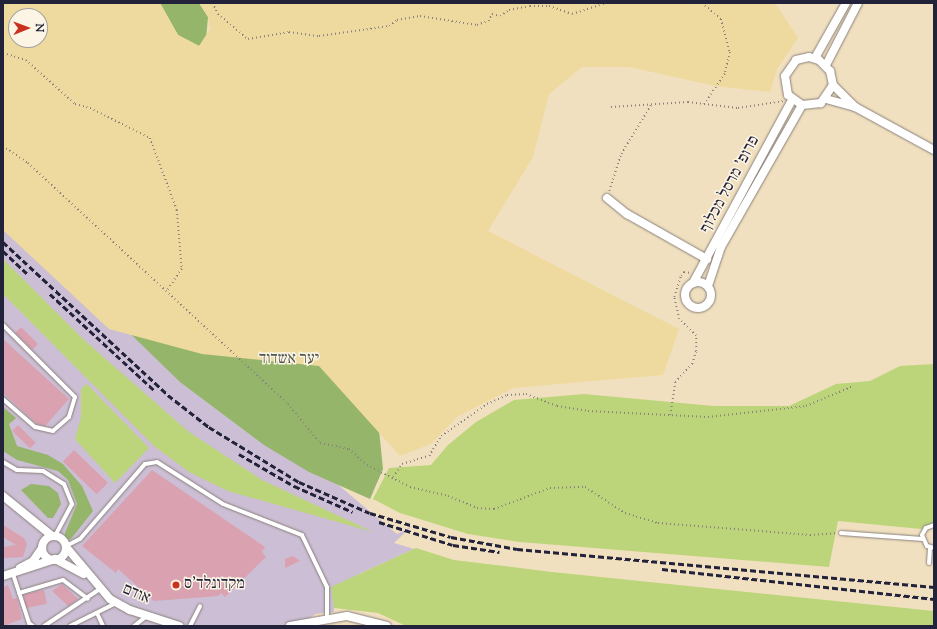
<!DOCTYPE html>
<meta charset="utf-8">
<style>
body{margin:0}
#map{position:relative;width:937px;height:629px;overflow:hidden;background:#f1e0bf;font-family:"Sorts Mill Goudy","Frank Ruhl Libre",serif}
div>[style]{position:absolute}
[style*='--x']{left:calc(var(--x)*1px);top:calc(var(--y)*1px);width:calc(var(--w)*1px);rotate:calc(var(--a)*1deg)}
.industrial>*{inset:0;background:#ccbed4}
.green>*{inset:0;background:#bcd57a}
.forest>*{inset:0;background:#95b66a}
.sand>*{inset:0;background:#eeda9e}
.building>*{inset:0;background:#daa1b1;transform-origin:0 0}
.path>*{height:1.5px;margin-top:-0.75px;transform-origin:0;background:repeating-linear-gradient(90deg,#8a817d 0 1px,transparent 0 4px)}
.roads{filter:drop-shadow(0 0 1px #8a817d) drop-shadow(0 0 1px #8a817d)}
.service>*{height:4px;margin:-2px;padding:0 2px;transform-origin:2px;border-radius:2px;background:#fff}
.minor>*{height:8px;margin:-4px;padding:0 4px;transform-origin:4px;border-radius:4px;background:#fff}
.minor>.ring{margin:-4px;padding:0;box-sizing:content-box;background:none;border:8px solid #fff;border-radius:50%}
.rail>*{height:2.5px;margin-top:-1.25px;transform-origin:0;background:repeating-linear-gradient(90deg,#22223b 0 6px,transparent 0 9px)}
.dots>*{width:11px;height:11px;translate:-50% -50%;box-sizing:border-box;border:2px solid #fcf5e5;border-radius:50%}
span{translate:-50% -50%;white-space:nowrap;text-align:center;line-height:1.15;-webkit-text-stroke:3px #fcf5e5;paint-order:stroke}
.street-label{font-size:16px;color:#22223b}
.park-label{font-size:16px;color:#50584e}
.poi-label{font-size:16px;color:#22223b}
.left{translate:0 -50%;text-align:left}
.frame{position:absolute;inset:0;border:4px solid #22223b;pointer-events:none}
.north{position:absolute;left:8px;top:8px;width:40px;height:40px;box-sizing:border-box;background:#fcf5e5;border:1px solid #a5a1a1;border-radius:50%;rotate:89deg;font-size:11px;font-weight:700;line-height:16px;text-align:center;color:#22223b}
.north::after{content:'';display:block;margin:auto;width:14px;height:18px;background:#c8321e;clip-path:polygon(50% 0,100% 100%,50% 72%,0 100%)}
</style>
<div id="map">
<div class="industrial">
<i style="clip-path:polygon(3px 205px,397px 534px,412px 526px,394px 543px,414px 549px,359px 574px,334px 597px,334px 612px,315px 614px,301px 626px,3px 626px)"></i>
</div>
<div class="green">
<i style="clip-path:polygon(3px 259px,83px 339px,189px 432px,262px 480px,373px 532px,228px 491px,189px 472px,154px 446px,3px 294px)"></i>
<i style="clip-path:polygon(934px 364px,934px 523px,921px 529px,838px 521px,829px 567px,520px 542px,468px 534px,400px 513px,373px 499px,389px 468px,431px 465px,448px 445px,476px 422px,514px 400px,584px 394px,713px 406px,789px 406px,836px 384px,870px 381px,900px 366px)"></i>
<i style="clip-path:polygon(87px 384px,149px 448px,115px 483px,75px 439px,81px 417px,81px 389px)"></i>
<i style="clip-path:polygon(416px 548px,454px 560px,552px 572px,934px 611px,934px 626px,406px 626px,378px 613px,334px 608px,331px 587px)"></i>
</div>
<div class="forest">
<i style="clip-path:polygon(160px 3px,199px 3px,208px 17px,206px 39px,199px 46px,178px 35px)"></i>
<i style="clip-path:polygon(3px 87px,363px 273px,383px 469px,370px 499px,309px 472px,264px 445px,180px 382px,110px 314px)"></i>
<i style="clip-path:polygon(3px 407px,16px 418px,9px 424px,17px 446px,48px 455px,63px 464px,82px 486px,93px 511px,71px 539px,65px 540px,65px 533px,77px 504px,68px 480px,58px 471px,17px 460px,3px 451px)"></i>
<i style="clip-path:polygon(31px 484px,49px 486px,58px 493px,61px 504px,53px 518px,48px 518px,21px 490px)"></i>
</div>
<div class="sand">
<i style="clip-path:polygon(evenodd,3px 3px,160px 3px,178px 35px,199px 46px,210px 29px,208px 17px,199px 3px,775px 3px,798px 38px,777px 69px,770px 92px,715px 86px,629px 67px,582px 67px,549px 94px,533px 157px,488px 231px,679px 329px,663px 375px,513px 388px,457px 417px,431px 444px,400px 456px,319px 366px,202px 354px,109px 329px,3px 230px,3px 3px,16px 16px,40px 16px,40px 40px,16px 40px,16px 16px)"></i>
</div>
<div class="building">
<i style="left:21px;top:327px;width:24px;height:8px;rotate:45deg"></i>
<i style="clip-path:polygon(3px 339px,69px 399px,45px 426px,37px 424px,3px 393px)"></i>
<i style="left:18px;top:425px;width:25px;height:8px;rotate:45deg"></i>
<i style="left:74px;top:450px;width:47px;height:16px;rotate:44deg"></i>
<i style="clip-path:polygon(152px 470px,265px 547px,262px 552px,266px 557px,225px 597px,221px 593px,218px 596px,154px 601px,118px 569px,116px 573px,82px 546px)"></i>
<i style="clip-path:polygon(3px 525px,24px 538px,27px 544px,23px 557px,3px 558px,3px 547px,16px 545px,3px 537px)"></i>
<i style="clip-path:polygon(293px 556px,300px 561px,285px 568px,285px 559px)"></i>
<i style="clip-path:polygon(62px 584px,78px 599px,68px 606px,52px 591px)"></i>
<i style="clip-path:polygon(8px 585px,13px 599px,17px 598px,22px 619px,3px 626px,3px 587px)"></i>
<i style="left:44px;top:590px;width:14px;height:21px;rotate:78deg"></i>
</div>
<div class="path">
<i style="--x:213;--y:3;--w:12;--a:66"></i>
<i style="--x:218;--y:14;--w:39;--a:40"></i>
<i style="--x:248;--y:39;--w:42;--a:-9.7"></i>
<i style="--x:289;--y:32;--w:30;--a:8"></i>
<i style="--x:319;--y:36;--w:71;--a:-8.1"></i>
<i style="--x:389;--y:26;--w:10;--a:-37"></i>
<i style="--x:397;--y:20;--w:23;--a:-10"></i>
<i style="--x:420;--y:16;--w:58;--a:9"></i>
<i style="--x:477;--y:25;--w:12;--a:-20"></i>
<i style="--x:488;--y:21;--w:8;--a:-60"></i>
<i style="--x:492;--y:14;--w:8;--a:14"></i>
<i style="--x:500;--y:16;--w:11;--a:-34"></i>
<i style="--x:509;--y:10;--w:21;--a:-11"></i>
<i style="--x:530;--y:6;--w:19;--a:0"></i>
<i style="--x:549;--y:6;--w:24;--a:19"></i>
<i style="--x:572;--y:14;--w:36;--a:-18"></i>
<i style="--x:702;--y:3;--w:25;--a:40"></i>
<i style="--x:721;--y:19;--w:34;--a:75"></i>
<i style="--x:730;--y:52;--w:23;--a:103"></i>
<i style="--x:725;--y:74;--w:37;--a:124"></i>
<i style="--x:3;--y:53;--w:24;--a:17"></i>
<i style="--x:26;--y:60;--w:66;--a:41.9"></i>
<i style="--x:75;--y:104;--w:16;--a:15"></i>
<i style="--x:90;--y:108;--w:67;--a:26.6"></i>
<i style="--x:150;--y:138;--w:77;--a:69.4"></i>
<i style="--x:177;--y:210;--w:59;--a:85.2"></i>
<i style="--x:182;--y:269;--w:27;--a:124"></i>
<i style="--x:611;--y:107;--w:77;--a:-3.7"></i>
<i style="--x:688;--y:102;--w:50;--a:6.8"></i>
<i style="--x:738;--y:108;--w:46;--a:-8.8"></i>
<i style="--x:3;--y:146;--w:30;--a:34"></i>
<i style="--x:28;--y:163;--w:355;--a:42.8"></i>
<i style="--x:288;--y:404;--w:50;--a:50.6"></i>
<i style="--x:320;--y:443;--w:30;--a:12"></i>
<i style="--x:349;--y:449;--w:24;--a:42"></i>
<i style="--x:367;--y:465;--w:48;--a:27.1"></i>
<i style="--x:410;--y:487;--w:39;--a:13"></i>
<i style="--x:448;--y:496;--w:31;--a:22"></i>
<i style="--x:477;--y:508;--w:17;--a:3"></i>
<i style="--x:494;--y:509;--w:60;--a:-20.6"></i>
<i style="--x:550;--y:488;--w:35;--a:-2"></i>
<i style="--x:585;--y:487;--w:48;--a:33"></i>
<i style="--x:625;--y:513;--w:34;--a:17"></i>
<i style="--x:658;--y:523;--w:152;--a:4.5"></i>
<i style="--x:810;--y:535;--w:26;--a:-4"></i>
<i style="--x:609;--y:191;--w:39;--a:-72"></i>
<i style="--x:621;--y:154;--w:57;--a:-58.5"></i>
<i style="--x:670;--y:415;--w:33;--a:-81"></i>
<i style="--x:675;--y:382;--w:25;--a:-47"></i>
<i style="--x:692;--y:364;--w:14;--a:-73"></i>
<i style="--x:696;--y:351;--w:15;--a:-90"></i>
<i style="--x:696;--y:336;--w:24;--a:-135"></i>
<i style="--x:679;--y:319;--w:23;--a:-103"></i>
<i style="--x:674;--y:297;--w:22;--a:-72"></i>
<i style="--x:681;--y:276;--w:5;--a:-53"></i>
<i style="--x:684;--y:272;--w:7;--a:8"></i>
<i style="--x:393;--y:477;--w:16;--a:-55"></i>
<i style="--x:402;--y:464;--w:28;--a:-17"></i>
<i style="--x:429;--y:456;--w:23;--a:-59"></i>
<i style="--x:441;--y:436;--w:56;--a:-34.8"></i>
<i style="--x:487;--y:404;--w:22;--a:-24"></i>
<i style="--x:507;--y:395;--w:19;--a:-3"></i>
<i style="--x:526;--y:394;--w:33;--a:21"></i>
<i style="--x:557;--y:406;--w:31;--a:9"></i>
<i style="--x:588;--y:411;--w:120;--a:2.9"></i>
<i style="--x:708;--y:417;--w:99;--a:-6.4"></i>
<i style="--x:806;--y:406;--w:49;--a:-22.9"></i>
</div>
<div class="roads">
<div class="service">
<i style="--x:3;--y:325;--w:102;--a:45"></i>
<i style="--x:75;--y:397;--w:21;--a:107"></i>
<i style="--x:69;--y:417;--w:21;--a:139"></i>
<i style="--x:53;--y:431;--w:18;--a:-167"></i>
<i style="--x:35;--y:427;--w:43;--a:-138.8"></i>
<i style="--x:3;--y:462;--w:16;--a:30"></i>
<i style="--x:17;--y:470;--w:26;--a:2"></i>
<i style="--x:43;--y:471;--w:25;--a:32"></i>
<i style="--x:64;--y:484;--w:22;--a:68"></i>
<i style="--x:72;--y:504;--w:36;--a:118"></i>
<i style="--x:934;--y:525;--w:9;--a:159"></i>
<i style="--x:926;--y:528;--w:8;--a:120"></i>
<i style="--x:922;--y:535;--w:12;--a:66"></i>
<i style="--x:927;--y:546;--w:7;--a:16"></i>
<i style="--x:841;--y:533;--w:82;--a:4.2"></i>
<i style="--x:66;--y:546;--w:16;--a:-27"></i>
<i style="--x:80;--y:539;--w:99;--a:-49.1"></i>
<i style="--x:145;--y:464;--w:12;--a:-9"></i>
<i style="--x:157;--y:462;--w:78;--a:32.5"></i>
<i style="--x:223;--y:504;--w:85;--a:21.4"></i>
<i style="--x:302;--y:535;--w:58;--a:64.3"></i>
<i style="--x:327;--y:587;--w:30;--a:90"></i>
<i style="--x:929;--y:563;--w:16;--a:-86"></i>
<i style="--x:13;--y:574;--w:52;--a:71.9"></i>
<i style="--x:29;--y:623;--w:5;--a:37"></i>
<i style="--x:19;--y:593;--w:46;--a:-16.5"></i>
<i style="--x:63;--y:580;--w:31;--a:37"></i>
<i style="--x:97;--y:613;--w:14;--a:65"></i>
<i style="--x:44;--y:626;--w:67;--a:-33.5"></i>
<i style="--x:70;--y:626;--w:51;--a:-26.6"></i>
<i style="--x:134;--y:626;--w:16;--a:-38"></i>
<i style="--x:190;--y:626;--w:22;--a:-63"></i>
</div>
<div class="minor">
<i style="--x:815;--y:58;--w:63;--a:-60.6"></i>
<i style="--x:826;--y:65;--w:70;--a:-62.7"></i>
<i style="--x:833;--y:85;--w:22;--a:124"></i>
<i style="--x:821;--y:103;--w:19;--a:174"></i>
<i style="--x:802;--y:105;--w:17;--a:-144"></i>
<i style="--x:788;--y:95;--w:19;--a:-99"></i>
<i style="--x:785;--y:76;--w:19;--a:-55"></i>
<i style="--x:796;--y:60;--w:13;--a:-13"></i>
<i style="--x:809;--y:57;--w:10;--a:17"></i>
<i style="--x:819;--y:60;--w:16;--a:45"></i>
<i style="--x:830;--y:71;--w:14;--a:78"></i>
<i style="--x:833;--y:85;--w:31;--a:45"></i>
<i style="--x:826;--y:99;--w:30;--a:15"></i>
<i style="--x:855;--y:107;--w:90;--a:28.6"></i>
<i style="--x:607;--y:198;--w:26;--a:39"></i>
<i style="--x:627;--y:214;--w:92;--a:29.4"></i>
<i class="ring" style="left:685px;top:282px;width:18px;height:18px"></i>
<i style="--x:693;--y:283;--w:208;--a:-61.6"></i>
<i style="--x:708;--y:286;--w:41;--a:-71.6"></i>
<i style="--x:721;--y:247;--w:163;--a:-60.3"></i>
<i style="--x:3;--y:496;--w:62;--a:39.1"></i>
<i class="ring" style="left:42px;top:536px;width:16px;height:16px"></i>
<i style="--x:67;--y:548;--w:67;--a:49.9"></i>
<i style="--x:110;--y:599;--w:23;--a:29"></i>
<i style="--x:130;--y:610;--w:52;--a:18.1"></i>
<i style="--x:57;--y:560;--w:30;--a:28"></i>
<i style="--x:20;--y:568;--w:15;--a:-28"></i>
<i style="--x:33;--y:561;--w:16;--a:-55"></i>
<i style="--x:3;--y:576;--w:55;--a:-18.1"></i>
<i style="--x:290;--y:626;--w:58;--a:-10"></i>
<i style="--x:347;--y:616;--w:41;--a:14"></i>
</div>
</div>
<div class="rail">
<i style="--x:3;--y:242;--w:225;--a:42.8"></i>
<i style="--x:168;--y:395;--w:52;--a:38"></i>
<i style="--x:209;--y:427;--w:105;--a:31.4"></i>
<i style="--x:299;--y:482;--w:77;--a:23.6"></i>
<i style="--x:370;--y:513;--w:84;--a:16.5"></i>
<i style="--x:451;--y:537;--w:67;--a:10.3"></i>
<i style="--x:517;--y:549;--w:419;--a:5.2"></i>
<i style="--x:3;--y:251;--w:35;--a:43"></i>
<i style="--x:50;--y:294;--w:142;--a:42.7"></i>
<i style="--x:239;--y:454;--w:64;--a:30.2"></i>
<i style="--x:294;--y:486;--w:64;--a:23.8"></i>
<i style="--x:379;--y:522;--w:77;--a:17.3"></i>
<i style="--x:453;--y:545;--w:47;--a:8.7"></i>
<i style="--x:662;--y:569;--w:274;--a:6.3"></i>
</div>
<div class="dots">
<i style="left:176px;top:585px;background:#c8321e"></i>
</div>
<div class="street-label">
<span style="left:731px;top:185px;rotate:-62deg">פרופ' מרסל מכלוף</span>
<span style="left:136px;top:595px;rotate:23deg">אודם</span>
</div>
<div class="park-label">
<span style="left:289px;top:360px">יער אשדוד</span>
</div>
<div class="poi-label">
<span class="left" style="left:184px;top:585px">מקדונלד'ס</span>
</div>
<div class="frame"></div>
<div class="north">N</div>
</div>
